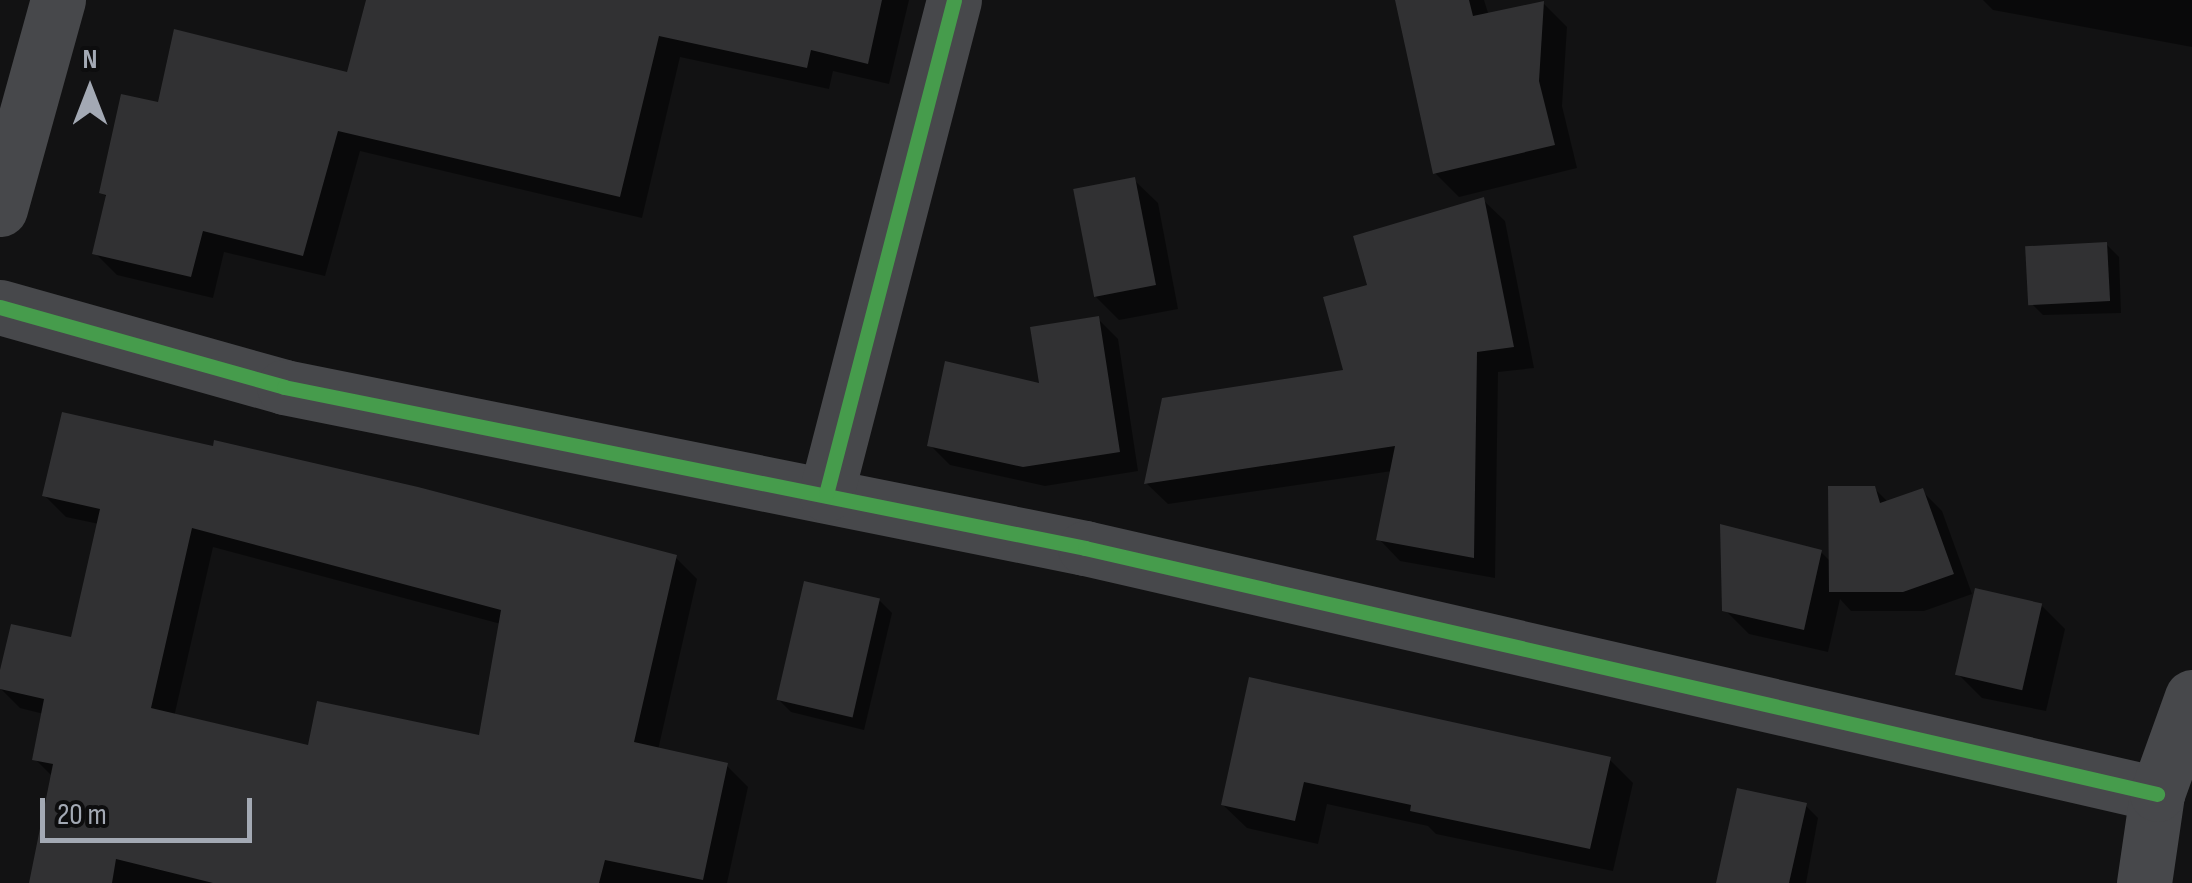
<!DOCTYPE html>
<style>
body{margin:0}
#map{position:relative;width:2192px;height:883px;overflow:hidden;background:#121213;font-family:"Sofia Sans Condensed",sans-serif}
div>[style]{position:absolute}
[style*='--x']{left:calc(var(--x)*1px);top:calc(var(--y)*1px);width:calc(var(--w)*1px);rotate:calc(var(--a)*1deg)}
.shadow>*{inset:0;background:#0007}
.building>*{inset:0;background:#313133;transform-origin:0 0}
.minor>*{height:55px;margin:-27.5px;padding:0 27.5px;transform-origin:27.5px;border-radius:27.5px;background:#47484b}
.cycleway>*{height:15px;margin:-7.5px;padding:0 7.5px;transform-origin:7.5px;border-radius:7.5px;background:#469c4c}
span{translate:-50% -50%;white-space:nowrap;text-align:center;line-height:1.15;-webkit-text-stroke:10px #0d0d0e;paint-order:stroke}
.north{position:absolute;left:40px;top:40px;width:100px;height:100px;-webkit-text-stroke:8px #0d0d0e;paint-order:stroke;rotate:0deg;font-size:28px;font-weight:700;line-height:40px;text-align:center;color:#a3a9b4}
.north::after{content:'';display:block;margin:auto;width:35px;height:45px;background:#a3a9b4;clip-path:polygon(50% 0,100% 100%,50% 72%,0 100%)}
.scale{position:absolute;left:40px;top:798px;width:212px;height:45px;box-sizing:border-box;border:5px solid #a3a9b4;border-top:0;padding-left:12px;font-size:30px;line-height:35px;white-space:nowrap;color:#a3a9b4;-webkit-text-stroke:8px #0d0d0e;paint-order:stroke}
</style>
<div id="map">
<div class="shadow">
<i style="clip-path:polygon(368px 0,909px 0,889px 84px,833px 71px,829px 89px,680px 57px,642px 218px,360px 151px,325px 276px,224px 252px,213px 298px,117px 275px,95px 253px,108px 198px,102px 193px,160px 105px,348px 75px)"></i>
<i style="clip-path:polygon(1397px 0,1484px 0,1489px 16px,1544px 4px,1567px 27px,1562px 106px,1577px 168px,1459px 197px,1435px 173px)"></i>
<i style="clip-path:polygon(1983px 0,2192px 0,2192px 47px,1993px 10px)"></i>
<i style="clip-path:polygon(1134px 180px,1158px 203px,1178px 309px,1119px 320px,1095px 296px)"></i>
<i style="clip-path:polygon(1483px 200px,1505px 221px,1534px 368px,1498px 372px,1495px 578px,1400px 561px,1379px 539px,1392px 471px,1168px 504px,1146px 483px,1346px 373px,1370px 287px)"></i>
<i style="clip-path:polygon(2106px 244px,2119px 257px,2121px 313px,2043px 315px,2030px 302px)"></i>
<i style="clip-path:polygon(1098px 319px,1118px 339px,1138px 471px,1045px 486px,950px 465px,930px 445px,1042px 387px)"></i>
<i style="clip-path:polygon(1874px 488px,1889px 503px,1922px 491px,1942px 511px,1972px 594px,1924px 611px,1851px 611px,1840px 599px,1828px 652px,1749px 634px,1725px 610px,1821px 552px,1831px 562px)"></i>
<i style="clip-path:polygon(evenodd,45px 496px,676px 558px,697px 579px,658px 750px,727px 766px,748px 787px,727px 883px,32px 883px,53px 777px,35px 759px,44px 714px,20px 708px,0 688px,0 681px,73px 640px,99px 524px,66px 517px,45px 496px,213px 547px,501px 624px,481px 738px,310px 748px,174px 717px,213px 547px)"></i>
<i style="clip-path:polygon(879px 600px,892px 613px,864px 730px,791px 712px,778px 699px)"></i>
<i style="clip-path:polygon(2041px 605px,2065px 629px,2046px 711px,1982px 698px,1958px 674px)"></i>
<i style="clip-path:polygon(1251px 680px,1609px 759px,1633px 783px,1613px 871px,1436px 834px,1428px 826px,1327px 804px,1318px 844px,1247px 828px,1223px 805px)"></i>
<i style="clip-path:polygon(1805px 805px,1818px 818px,1806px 883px,1718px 883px)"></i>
</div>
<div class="building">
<i style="clip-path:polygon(366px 0,882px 0,868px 64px,811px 50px,807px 68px,659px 36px,620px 197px,338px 131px,303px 256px,203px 231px,191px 277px,92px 254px,106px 195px,99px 193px,121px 94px,158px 102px,174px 29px,347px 72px)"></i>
<i style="clip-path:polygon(1395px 0,1469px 0,1473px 16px,1544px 1px,1539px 81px,1555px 145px,1433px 174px)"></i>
<i style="left:1135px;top:177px;width:110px;height:63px;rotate:79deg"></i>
<i style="clip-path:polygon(1484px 197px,1514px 347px,1477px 352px,1474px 558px,1376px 540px,1395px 446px,1144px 484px,1162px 398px,1343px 370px,1323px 297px,1367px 285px,1353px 236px)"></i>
<i style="left:2107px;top:242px;width:59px;height:82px;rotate:87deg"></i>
<i style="clip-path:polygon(1099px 316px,1120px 452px,1023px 467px,927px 446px,945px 361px,1039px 383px,1030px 327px)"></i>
<i style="clip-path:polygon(evenodd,62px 412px,213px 446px,214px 440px,418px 487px,677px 555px,634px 742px,728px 763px,703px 880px,605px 860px,599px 883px,213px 883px,116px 859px,112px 883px,29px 883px,53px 764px,32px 760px,44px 699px,0 689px,0 670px,11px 624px,71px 637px,100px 509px,42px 496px,62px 412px,192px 528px,501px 610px,479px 735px,317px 701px,308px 745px,151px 708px,192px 528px)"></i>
<i style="clip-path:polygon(1828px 486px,1875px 486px,1880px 503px,1923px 488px,1954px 574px,1903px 592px,1829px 592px)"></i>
<i style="clip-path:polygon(1720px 524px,1822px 550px,1804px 630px,1722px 611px)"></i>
<i style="left:804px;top:581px;width:78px;height:122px;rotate:13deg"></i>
<i style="left:1975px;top:588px;width:69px;height:89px;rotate:13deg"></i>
<i style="clip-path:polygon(1249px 677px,1611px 757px,1590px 849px,1410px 811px,1411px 805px,1304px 782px,1295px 821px,1221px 805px)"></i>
<i style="clip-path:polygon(1737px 788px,1807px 803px,1789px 883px,1716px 883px)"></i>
</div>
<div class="minor">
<i style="--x:0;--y:209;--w:217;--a:-74.5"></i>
<i style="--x:0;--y:307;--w:295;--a:15.7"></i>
<i style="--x:284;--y:387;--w:817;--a:11.36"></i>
<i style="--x:1085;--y:548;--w:1100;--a:12.92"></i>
<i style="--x:826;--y:494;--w:510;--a:-75.47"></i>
<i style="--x:2144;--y:883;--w:90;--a:-81.7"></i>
<i style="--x:2157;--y:794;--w:103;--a:-70.2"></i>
</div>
<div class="cycleway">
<i style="--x:0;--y:307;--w:295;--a:15.7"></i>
<i style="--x:284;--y:387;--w:817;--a:11.36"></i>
<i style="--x:1085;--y:548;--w:1100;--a:12.92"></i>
<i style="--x:826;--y:494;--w:510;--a:-75.47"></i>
</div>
<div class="north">N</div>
<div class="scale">20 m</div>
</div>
